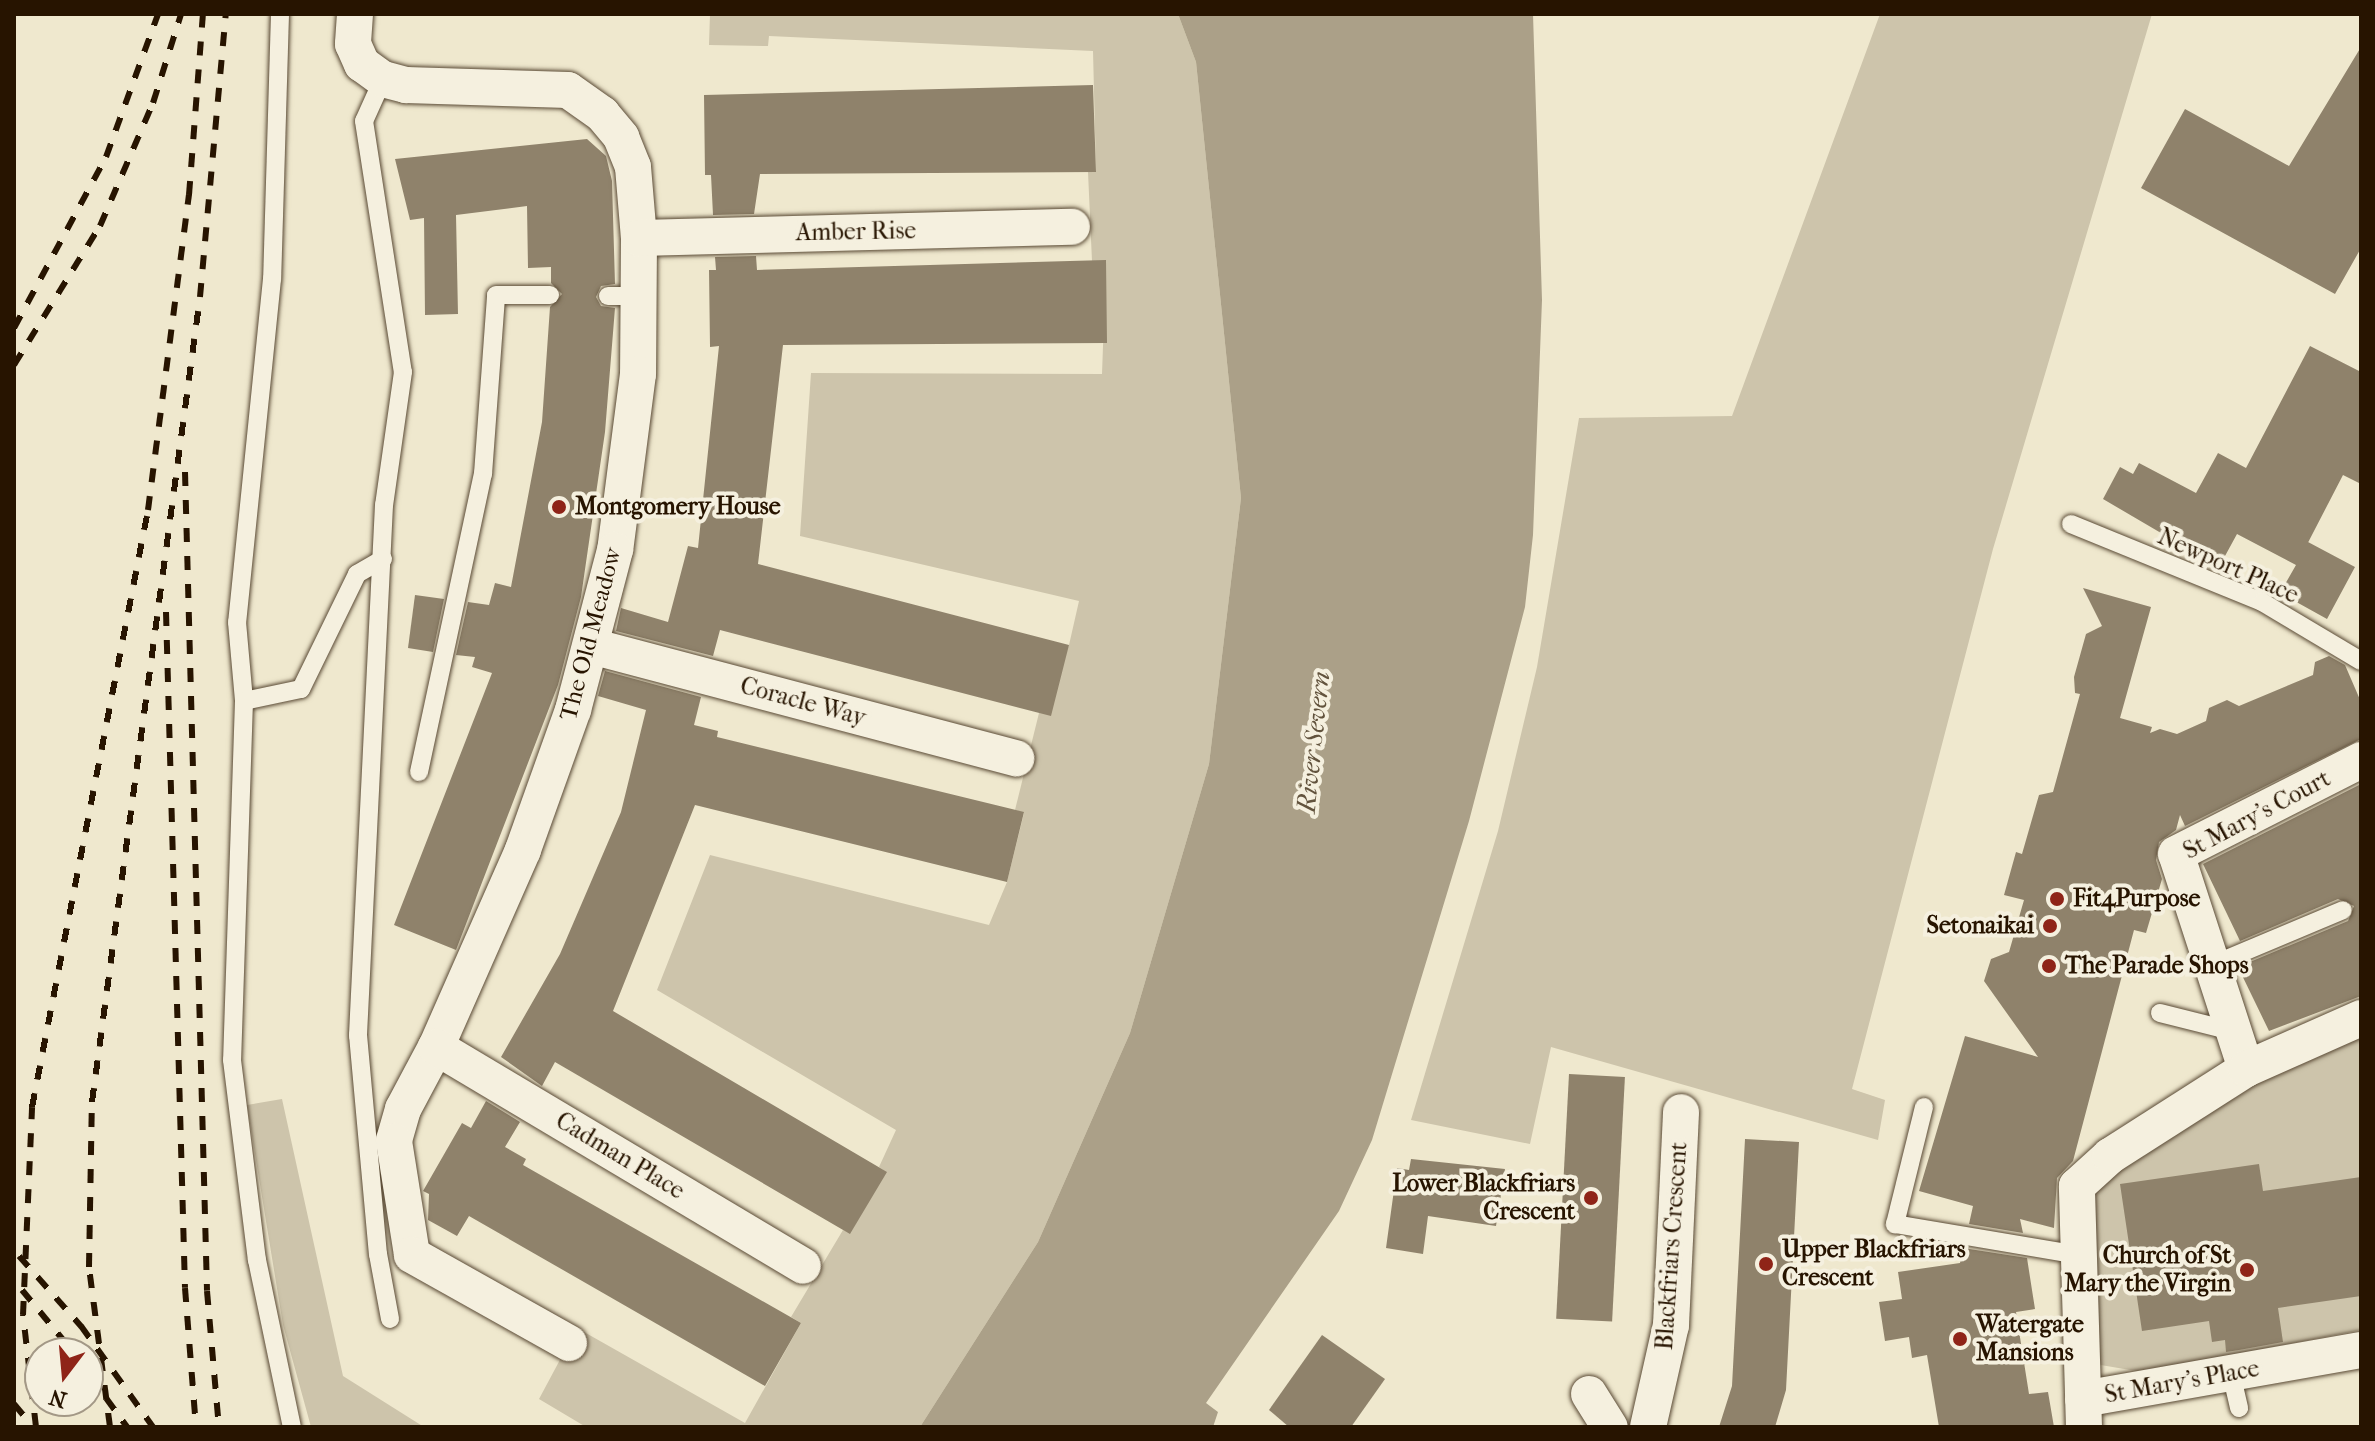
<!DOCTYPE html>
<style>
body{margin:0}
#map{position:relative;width:2375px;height:1441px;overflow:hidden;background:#efe8ce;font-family:"IM FELL French Canon",serif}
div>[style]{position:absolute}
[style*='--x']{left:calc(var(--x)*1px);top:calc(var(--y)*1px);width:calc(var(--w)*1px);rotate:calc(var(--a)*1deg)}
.green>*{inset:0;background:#cdc4ab}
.water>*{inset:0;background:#aba088}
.building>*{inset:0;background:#8f826b;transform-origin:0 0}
.roads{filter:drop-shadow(0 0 2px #594934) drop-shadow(0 0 2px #594934)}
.lane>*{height:18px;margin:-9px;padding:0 9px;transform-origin:9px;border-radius:9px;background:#f5f0df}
.street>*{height:36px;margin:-18px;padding:0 18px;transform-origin:18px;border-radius:18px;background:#f5f0df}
.rail>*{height:6px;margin-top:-3px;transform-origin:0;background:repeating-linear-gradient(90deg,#271400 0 14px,transparent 0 28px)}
.dots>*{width:22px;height:22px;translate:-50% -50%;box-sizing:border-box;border:4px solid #f5f0df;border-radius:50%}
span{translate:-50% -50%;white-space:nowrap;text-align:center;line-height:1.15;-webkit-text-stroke:8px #f5f0df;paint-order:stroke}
.street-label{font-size:24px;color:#271400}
.poi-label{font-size:24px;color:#271400;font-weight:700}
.left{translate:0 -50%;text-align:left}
.right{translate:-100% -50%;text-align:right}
.water-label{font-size:26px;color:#62533d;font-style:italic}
.frame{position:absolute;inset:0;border:16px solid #271400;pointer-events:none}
.north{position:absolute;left:24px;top:1337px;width:80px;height:80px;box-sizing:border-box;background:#f5f0df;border:2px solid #a39886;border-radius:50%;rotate:196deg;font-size:22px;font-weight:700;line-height:32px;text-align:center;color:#271400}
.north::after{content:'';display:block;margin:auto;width:28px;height:36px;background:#8f2418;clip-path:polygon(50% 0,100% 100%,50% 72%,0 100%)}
</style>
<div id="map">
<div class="green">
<i style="clip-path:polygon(710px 14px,1178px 14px,1196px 62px,1241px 498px,1209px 764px,1130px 1033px,1038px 1242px,920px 1427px,586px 1427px,539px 1399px,577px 1328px,745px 1423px,801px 1323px,791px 1317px,843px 1230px,850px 1233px,886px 1172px,879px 1167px,896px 1130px,657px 990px,710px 855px,989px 925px,1007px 882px,1024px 813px,1015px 810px,1039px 713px,1069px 645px,1079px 601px,800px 536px,811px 373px,1102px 374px,1106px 262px,1092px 261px,1088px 172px,1096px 172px,1093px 51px,769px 36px,768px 46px,709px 45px)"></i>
<i style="clip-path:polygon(1880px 14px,2152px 14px,1993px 549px,1852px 1089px,1885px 1100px,1878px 1140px,1551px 1047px,1530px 1144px,1411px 1120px,1498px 831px,1537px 667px,1579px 418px,1732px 416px)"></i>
<i style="clip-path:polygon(2361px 1028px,2361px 1330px,2142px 1372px,2083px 1362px,2085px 1190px,2249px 1076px)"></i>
<i style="clip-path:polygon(282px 1099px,343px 1376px,424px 1427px,311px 1427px,283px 1325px,247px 1105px)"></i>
</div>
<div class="water">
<i style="clip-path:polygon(1178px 14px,1533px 14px,1542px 300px,1533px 535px,1525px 607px,1469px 821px,1372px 1140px,1339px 1211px,1206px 1403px,1218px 1412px,1213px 1427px,920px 1427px,1038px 1242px,1130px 1033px,1209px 764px,1241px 498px,1196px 62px)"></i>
</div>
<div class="building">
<i style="clip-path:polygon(2361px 47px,2361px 248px,2335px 294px,2141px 188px,2185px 109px,2289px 166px)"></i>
<i style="clip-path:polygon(1093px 85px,1096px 172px,760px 174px,754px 214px,713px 215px,711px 175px,705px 175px,704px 95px)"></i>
<i style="clip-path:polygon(587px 139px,606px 156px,612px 181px,615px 284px,601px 286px,596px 297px,601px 306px,615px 308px,605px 432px,581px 597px,558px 685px,456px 950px,394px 925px,492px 673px,472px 667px,475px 657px,456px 655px,468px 602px,489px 605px,495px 583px,511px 587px,542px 422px,550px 307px,562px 294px,551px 283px,551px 267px,528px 268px,527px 206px,456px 215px,458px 314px,425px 315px,424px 218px,410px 220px,395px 159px)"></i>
<i style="clip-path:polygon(756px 256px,757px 270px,1106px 260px,1107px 343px,783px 345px,758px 564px,1069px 645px,1051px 716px,720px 630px,713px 656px,616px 631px,621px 608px,668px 622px,688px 546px,698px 548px,719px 346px,710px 347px,709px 270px,716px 270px,715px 257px)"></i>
<i style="clip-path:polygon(2310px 346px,2361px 372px,2361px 484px,2343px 475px,2299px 560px,2308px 542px,2355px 567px,2327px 619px,2280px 593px,2296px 565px,2237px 534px,2219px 567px,2103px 499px,2120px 467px,2133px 474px,2139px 463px,2196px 493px,2218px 453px,2246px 468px)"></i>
<i style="clip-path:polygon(2083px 588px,2151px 607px,2120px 718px,2152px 727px,2150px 733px,2160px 729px,2177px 734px,2206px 721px,2209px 708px,2227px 700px,2239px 706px,2313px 675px,2315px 662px,2329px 656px,2345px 665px,2361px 702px,2361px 739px,2185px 826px,2180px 815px,2176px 830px,2159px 842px,2156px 860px,2162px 879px,2146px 933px,2134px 930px,2073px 1161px,2057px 1178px,2054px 1228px,2020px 1219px,2023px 1233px,1969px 1224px,1973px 1206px,1919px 1191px,1965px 1036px,2038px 1057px,1984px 981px,1991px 959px,2009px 952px,2024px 900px,2004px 895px,2016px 852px,2022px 854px,2039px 795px,2053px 792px,2080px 694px,2075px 693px,2074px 677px,2086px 634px,2102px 626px)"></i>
<i style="clip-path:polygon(415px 595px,444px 599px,433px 652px,408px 648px)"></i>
<i style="clip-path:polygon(605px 671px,701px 697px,694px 725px,718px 731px,717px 737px,1024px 812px,1007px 882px,695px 805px,613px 1011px,887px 1172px,850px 1234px,555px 1062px,542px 1086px,501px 1057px,560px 954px,621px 812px,646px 710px,598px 696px)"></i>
<i style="clip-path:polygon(2361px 784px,2361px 996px,2269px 1031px,2238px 967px,2348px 921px,2354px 906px,2338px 899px,2240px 941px,2203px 864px)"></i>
<i style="left:1569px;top:1074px;width:56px;height:245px;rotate:3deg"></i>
<i style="clip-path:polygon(486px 1101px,520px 1122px,505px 1147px,526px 1159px,523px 1165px,801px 1323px,765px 1386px,469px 1216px,457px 1236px,428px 1220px,429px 1194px,423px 1191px,462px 1123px,471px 1128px)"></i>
<i style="clip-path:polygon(1745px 1139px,1799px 1142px,1786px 1390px,1775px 1427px,1719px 1427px,1732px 1386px)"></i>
<i style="clip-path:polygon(1411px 1159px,1505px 1169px,1496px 1226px,1428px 1216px,1423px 1254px,1386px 1248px,1397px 1168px,1409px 1170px)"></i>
<i style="clip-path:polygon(2259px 1164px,2263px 1191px,2361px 1177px,2361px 1296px,2278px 1308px,2283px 1342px,2239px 1350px,2226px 1352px,2225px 1340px,2212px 1342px,2209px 1321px,2142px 1331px,2120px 1184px)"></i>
<i style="clip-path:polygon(1963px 1248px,2027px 1258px,2035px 1309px,2016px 1312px,2029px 1394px,2048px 1392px,2054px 1427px,1939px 1427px,1927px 1355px,1912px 1358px,1909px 1337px,1885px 1341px,1879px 1302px,1902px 1299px,1898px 1272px,1960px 1263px)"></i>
<i style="clip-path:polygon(1322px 1335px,1385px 1379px,1351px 1427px,1289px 1427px,1269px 1410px)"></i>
</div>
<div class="roads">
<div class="lane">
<i style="--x:280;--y:14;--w:265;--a:91.7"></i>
<i style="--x:272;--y:279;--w:345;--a:95.8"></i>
<i style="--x:237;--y:622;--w:79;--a:84.9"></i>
<i style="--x:244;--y:701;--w:359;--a:91.9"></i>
<i style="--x:232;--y:1060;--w:202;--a:82.9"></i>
<i style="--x:257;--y:1260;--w:171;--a:78.2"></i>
<i style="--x:383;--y:79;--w:46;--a:114.3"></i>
<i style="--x:364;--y:121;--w:254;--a:81.2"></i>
<i style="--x:403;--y:372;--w:134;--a:98.1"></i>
<i style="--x:384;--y:505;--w:531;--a:92.81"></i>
<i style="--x:358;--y:1035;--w:220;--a:84.8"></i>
<i style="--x:378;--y:1254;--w:66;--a:79.5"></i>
<i style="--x:608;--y:296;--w:31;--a:0"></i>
<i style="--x:2071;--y:524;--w:206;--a:22.2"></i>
<i style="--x:2262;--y:602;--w:115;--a:30.8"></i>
<i style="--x:244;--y:701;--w:58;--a:-11.9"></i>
<i style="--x:301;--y:689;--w:128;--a:-64"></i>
<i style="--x:357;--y:574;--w:30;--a:-30"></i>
<i style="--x:419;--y:772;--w:305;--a:-77.9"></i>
<i style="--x:483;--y:474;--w:179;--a:-85.8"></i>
<i style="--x:496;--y:295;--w:54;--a:0"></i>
<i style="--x:2210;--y:966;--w:144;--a:-22.8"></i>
<i style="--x:2160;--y:1013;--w:74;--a:14"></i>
<i style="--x:1924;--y:1107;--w:121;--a:103.9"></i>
<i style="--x:1895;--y:1224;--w:187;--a:9.6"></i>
<i style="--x:2231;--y:1373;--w:36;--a:77"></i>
</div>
<div class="street">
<i style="--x:355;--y:14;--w:30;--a:94"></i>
<i style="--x:353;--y:44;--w:22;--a:66"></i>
<i style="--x:362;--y:64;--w:26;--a:36"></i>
<i style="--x:383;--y:79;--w:24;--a:15"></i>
<i style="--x:406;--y:85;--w:162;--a:1.8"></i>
<i style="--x:568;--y:90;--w:42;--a:35.2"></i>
<i style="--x:602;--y:114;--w:30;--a:50"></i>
<i style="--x:621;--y:137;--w:32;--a:68"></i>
<i style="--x:633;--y:167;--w:71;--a:85.2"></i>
<i style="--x:639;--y:238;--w:136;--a:90.4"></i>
<i style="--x:638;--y:374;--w:177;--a:97.4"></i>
<i style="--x:615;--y:550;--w:165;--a:104.7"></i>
<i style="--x:573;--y:710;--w:149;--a:109.7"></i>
<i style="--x:523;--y:850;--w:215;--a:113.8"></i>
<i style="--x:436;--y:1047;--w:70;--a:118"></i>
<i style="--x:403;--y:1109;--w:33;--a:106"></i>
<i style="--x:394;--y:1141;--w:115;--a:81"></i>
<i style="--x:412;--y:1255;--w:180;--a:29.3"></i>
<i style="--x:639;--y:238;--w:433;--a:-1.5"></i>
<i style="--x:591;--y:646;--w:440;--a:14.8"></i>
<i style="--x:436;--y:1047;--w:427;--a:30.8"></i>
<i style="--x:2246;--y:1069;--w:226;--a:-108"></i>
<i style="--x:2176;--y:854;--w:208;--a:-26.9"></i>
<i style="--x:1589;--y:1394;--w:39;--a:58"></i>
<i style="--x:2083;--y:1399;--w:282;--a:-10"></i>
<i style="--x:1648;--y:1427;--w:105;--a:-77.3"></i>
<i style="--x:1671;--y:1325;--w:213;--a:-87.3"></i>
<i style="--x:2084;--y:1427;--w:241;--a:-91.7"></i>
<i style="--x:2077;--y:1186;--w:45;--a:-42.3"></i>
<i style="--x:2110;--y:1156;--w:161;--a:-32.6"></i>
<i style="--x:2246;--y:1069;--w:126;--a:-23.9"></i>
</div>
</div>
<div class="rail">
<i style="--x:14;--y:328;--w:194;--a:-61.7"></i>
<i style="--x:106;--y:157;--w:152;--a:-70"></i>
<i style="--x:14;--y:365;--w:163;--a:-58.3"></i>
<i style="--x:100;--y:226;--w:134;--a:-66.7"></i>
<i style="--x:153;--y:103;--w:93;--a:-72.5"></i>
<i style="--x:185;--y:472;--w:819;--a:88.46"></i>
<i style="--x:207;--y:1291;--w:137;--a:85"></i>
<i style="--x:166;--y:612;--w:676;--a:88.39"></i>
<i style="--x:185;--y:1288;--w:139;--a:85.5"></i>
<i style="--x:19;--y:1256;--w:94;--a:48.5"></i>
<i style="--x:81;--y:1326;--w:124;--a:54.5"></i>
<i style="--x:22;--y:1290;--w:82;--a:50.5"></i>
<i style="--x:106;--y:1398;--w:36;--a:54"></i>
<i style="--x:14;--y:1404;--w:30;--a:50"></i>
<i style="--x:36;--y:1427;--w:113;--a:-96.6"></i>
<i style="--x:23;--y:1315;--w:208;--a:-87.5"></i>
<i style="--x:32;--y:1107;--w:608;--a:-79"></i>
<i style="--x:148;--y:510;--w:318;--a:-82.6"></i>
<i style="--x:189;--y:195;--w:182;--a:-85.6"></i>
<i style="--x:110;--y:1427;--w:161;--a:-97.5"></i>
<i style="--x:89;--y:1267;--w:165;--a:-89"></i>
<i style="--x:92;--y:1102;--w:812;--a:-82.36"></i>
<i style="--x:200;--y:297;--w:284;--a:-84.8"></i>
</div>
<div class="dots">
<i style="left:559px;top:507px;background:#8f2418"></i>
<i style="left:2057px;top:899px;background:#8f2418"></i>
<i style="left:2050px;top:926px;background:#8f2418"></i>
<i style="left:2049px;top:966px;background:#8f2418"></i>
<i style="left:1591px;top:1198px;background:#8f2418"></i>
<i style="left:1766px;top:1264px;background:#8f2418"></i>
<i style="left:2247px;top:1270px;background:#8f2418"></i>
<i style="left:1960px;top:1339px;background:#8f2418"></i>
</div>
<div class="street-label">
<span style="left:856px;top:232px;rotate:-1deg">Amber Rise</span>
<span style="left:2228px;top:566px;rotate:24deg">Newport Place</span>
<span style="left:591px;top:634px;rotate:-75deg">The Old Meadow</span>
<span style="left:803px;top:702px;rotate:15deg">Coracle Way</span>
<span style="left:2257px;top:815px;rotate:-28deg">St Mary's Court</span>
<span style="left:620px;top:1156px;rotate:31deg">Cadman Place</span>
<span style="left:1672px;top:1246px;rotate:-86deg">Blackfriars Crescent</span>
<span style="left:2182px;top:1382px;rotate:-10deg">St Mary's Place</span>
</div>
<div class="poi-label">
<span class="left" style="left:575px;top:507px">Montgomery House</span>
<span class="left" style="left:2073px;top:899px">Fit4Purpose</span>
<span class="right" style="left:2034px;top:926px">Setonaikai</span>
<span class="left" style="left:2065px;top:966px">The Parade Shops</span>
<span class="right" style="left:1575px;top:1198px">Lower Blackfriars<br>Crescent</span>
<span class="left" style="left:1782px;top:1264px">Upper Blackfriars<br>Crescent</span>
<span class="right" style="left:2231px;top:1270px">Church of St<br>Mary the Virgin</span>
<span class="left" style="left:1976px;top:1339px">Watergate<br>Mansions</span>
</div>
<div class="water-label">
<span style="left:1314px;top:742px;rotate:-84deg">River Severn</span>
</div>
<div class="frame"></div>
<div class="north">N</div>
</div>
